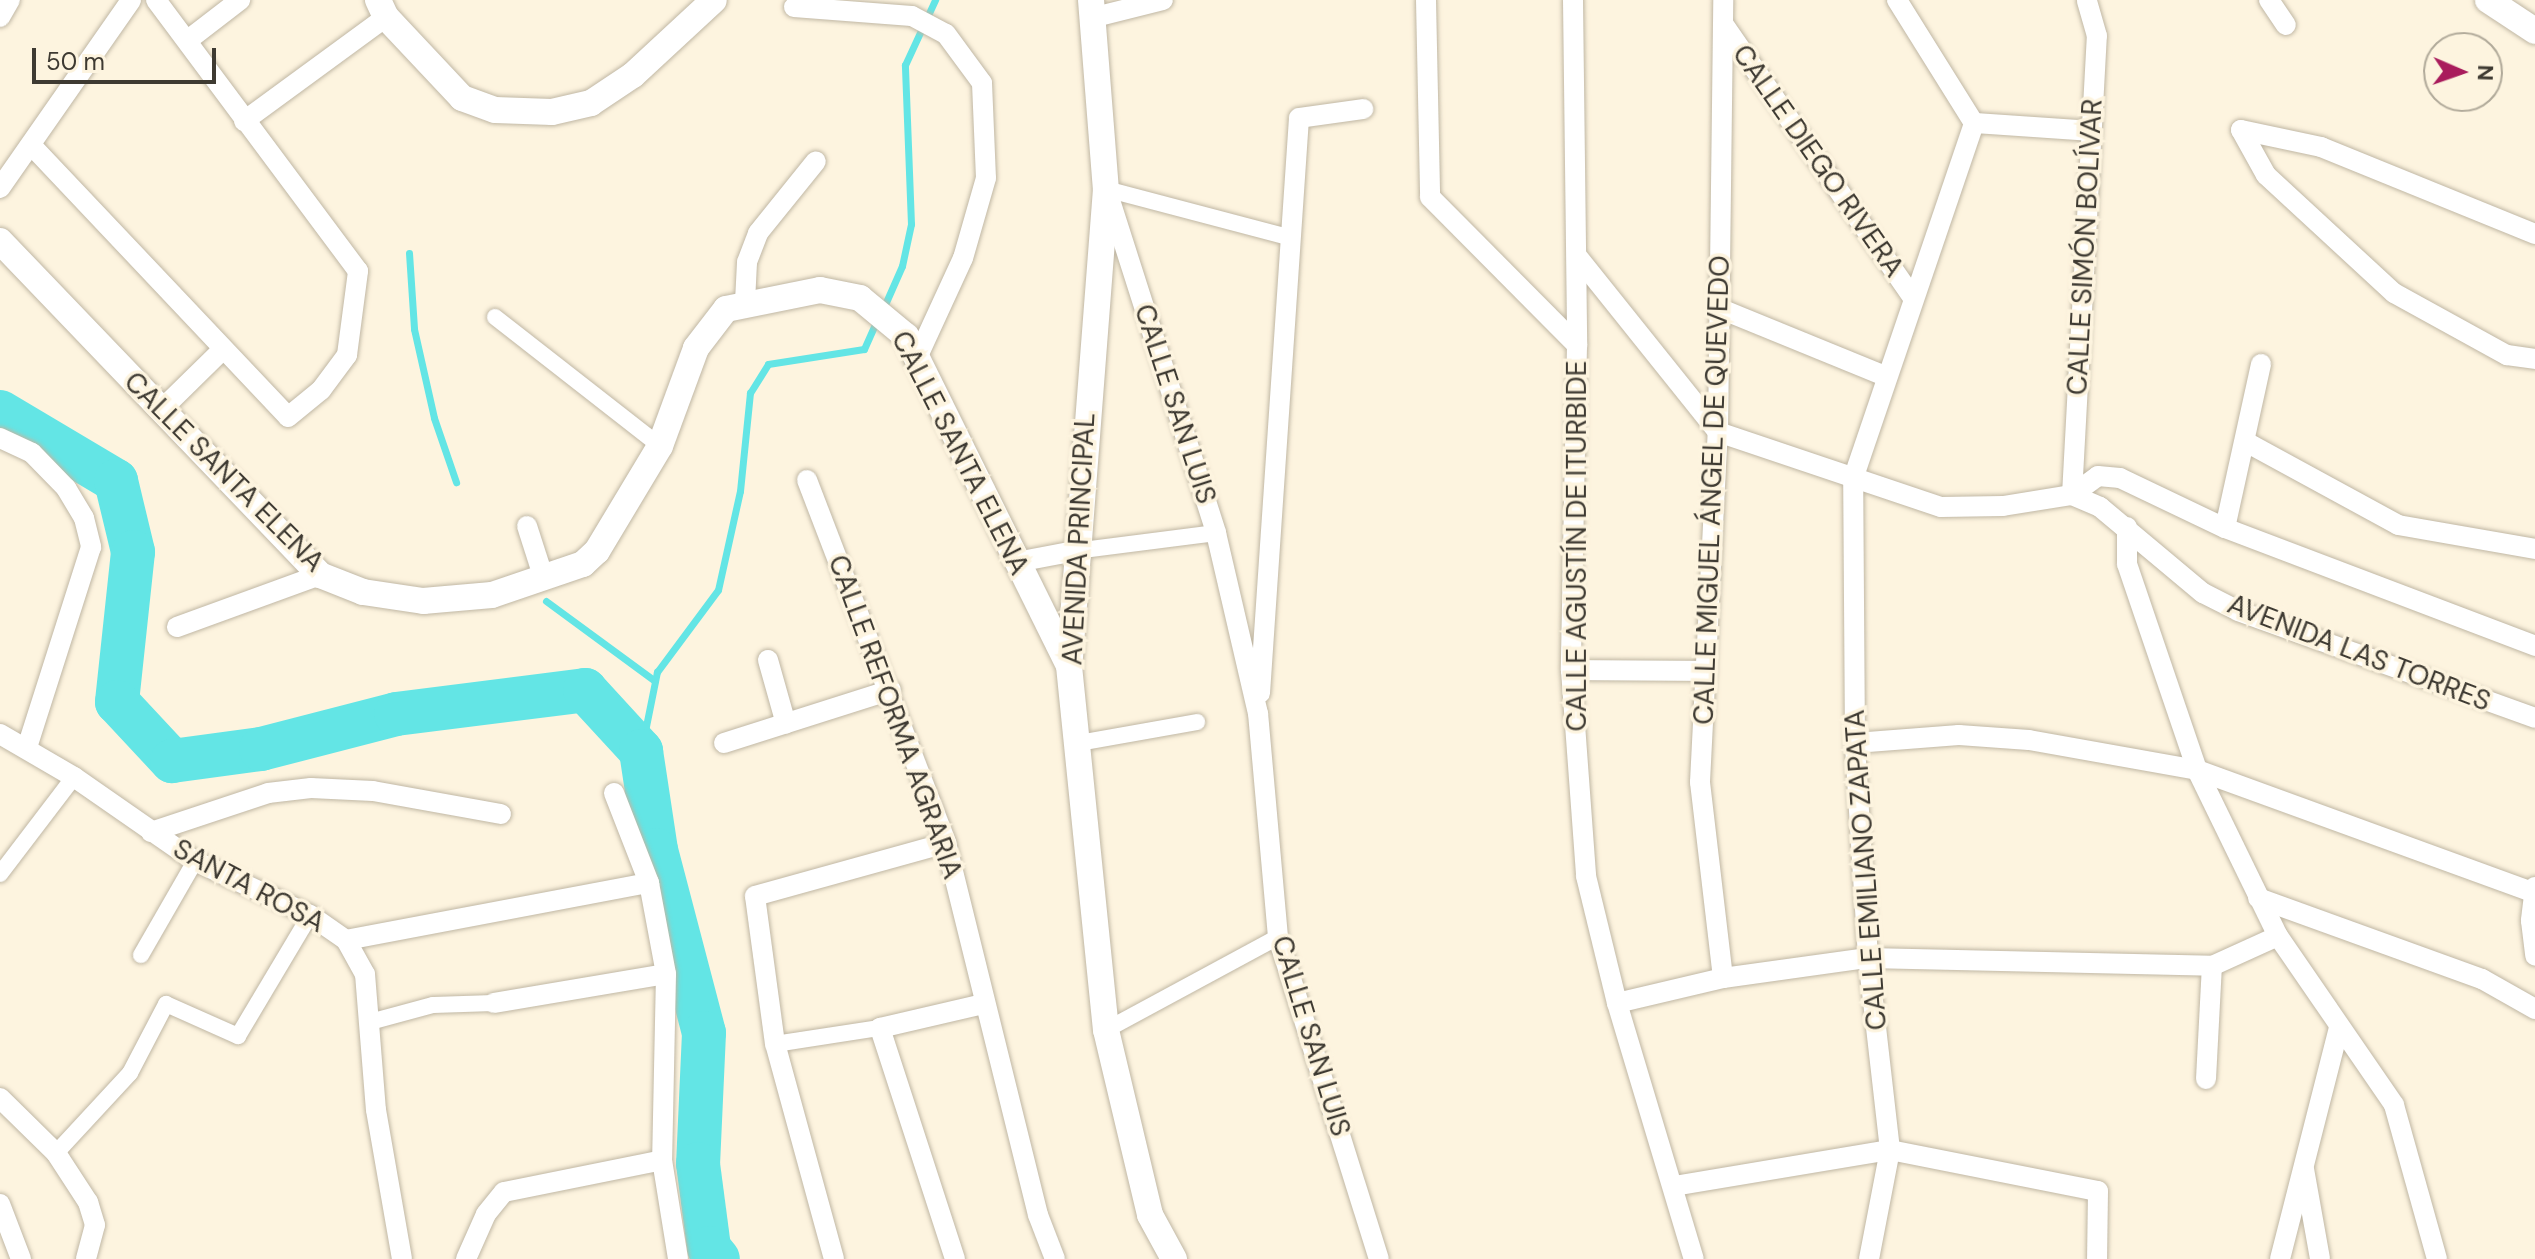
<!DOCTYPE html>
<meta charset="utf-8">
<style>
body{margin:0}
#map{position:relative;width:2535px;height:1259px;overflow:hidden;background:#fdf4df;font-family:"DM Sans",sans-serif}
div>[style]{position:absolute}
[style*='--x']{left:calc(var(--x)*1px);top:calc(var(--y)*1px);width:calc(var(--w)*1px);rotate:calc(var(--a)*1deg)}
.stream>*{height:7px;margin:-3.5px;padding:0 3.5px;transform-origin:3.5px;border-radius:3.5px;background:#63e5e5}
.river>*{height:44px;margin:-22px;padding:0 22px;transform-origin:22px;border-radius:22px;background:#63e5e5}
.roads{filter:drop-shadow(0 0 2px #c0b7a4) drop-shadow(0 0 2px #c0b7a4)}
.pedestrian>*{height:16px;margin:-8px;padding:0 8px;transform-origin:8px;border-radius:8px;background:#fff}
.minor>*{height:20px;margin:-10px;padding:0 10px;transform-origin:10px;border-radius:10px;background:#fff}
.tertiary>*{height:26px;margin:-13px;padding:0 13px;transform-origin:13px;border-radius:13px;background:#fff}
span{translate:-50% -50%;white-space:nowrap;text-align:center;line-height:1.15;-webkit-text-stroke:7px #fdf4df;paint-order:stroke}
.street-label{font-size:28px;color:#3e3a32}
.north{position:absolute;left:2423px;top:32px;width:80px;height:80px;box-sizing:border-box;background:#fdf4df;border:2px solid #b1aa9a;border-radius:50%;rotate:92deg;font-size:22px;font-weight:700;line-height:32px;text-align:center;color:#3e3a32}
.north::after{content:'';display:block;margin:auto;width:28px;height:36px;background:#a91c5c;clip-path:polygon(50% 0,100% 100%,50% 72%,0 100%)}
.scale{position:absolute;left:32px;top:48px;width:184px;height:36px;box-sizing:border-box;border:4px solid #3e3a32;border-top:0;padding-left:10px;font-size:24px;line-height:28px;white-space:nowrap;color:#3e3a32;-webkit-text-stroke:6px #fdf4df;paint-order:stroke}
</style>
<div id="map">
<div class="stream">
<i style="--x:409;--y:253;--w:76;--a:86.2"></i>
<i style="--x:414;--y:329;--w:91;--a:77.3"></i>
<i style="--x:434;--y:418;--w:68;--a:71"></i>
<i style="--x:883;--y:309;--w:47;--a:-66.2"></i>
<i style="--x:902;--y:266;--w:43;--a:-77.9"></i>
<i style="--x:911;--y:224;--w:159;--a:-92.2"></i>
<i style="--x:905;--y:65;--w:72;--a:-65.2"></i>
<i style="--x:546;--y:601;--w:135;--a:36.3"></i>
<i style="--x:641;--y:751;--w:81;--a:-78.6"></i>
<i style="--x:657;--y:672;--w:102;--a:-53.4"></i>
<i style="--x:718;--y:590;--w:101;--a:-77.5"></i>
<i style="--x:740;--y:491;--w:99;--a:-84.2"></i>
<i style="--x:750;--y:393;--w:34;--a:-58"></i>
<i style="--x:768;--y:364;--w:97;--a:-8.9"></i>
<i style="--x:864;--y:349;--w:32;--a:-66"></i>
</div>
<div class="river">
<i style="--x:0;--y:412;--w:135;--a:30.7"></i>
<i style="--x:116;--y:481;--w:73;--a:76.5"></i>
<i style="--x:133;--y:552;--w:151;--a:96.1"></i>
<i style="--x:117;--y:702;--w:81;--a:47"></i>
<i style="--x:172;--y:761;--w:90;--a:-7.7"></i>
<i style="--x:261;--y:749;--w:139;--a:-14.5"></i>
<i style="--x:396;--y:714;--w:191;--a:-7.2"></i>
<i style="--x:585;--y:690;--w:83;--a:47.4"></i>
<i style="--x:641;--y:751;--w:100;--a:81.4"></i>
<i style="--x:656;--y:850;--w:189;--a:75.3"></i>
<i style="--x:704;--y:1033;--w:131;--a:92.6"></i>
<i style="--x:698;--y:1164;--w:85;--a:82.5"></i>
<i style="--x:709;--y:1248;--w:14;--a:51"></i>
</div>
<div class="roads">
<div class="pedestrian">
<i style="--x:1106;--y:189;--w:191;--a:14.8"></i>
<i style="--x:495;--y:317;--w:209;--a:38"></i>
<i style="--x:1075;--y:551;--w:142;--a:-7.3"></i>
<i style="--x:1079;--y:743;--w:120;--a:-10.1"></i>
<i style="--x:0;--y:874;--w:122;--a:-52.7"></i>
<i style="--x:141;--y:955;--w:108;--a:-60.1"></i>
<i style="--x:370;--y:1022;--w:65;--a:-15.1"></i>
<i style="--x:433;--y:1005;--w:61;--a:-1.9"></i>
<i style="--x:1106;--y:1030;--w:196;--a:-28.4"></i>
<i style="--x:775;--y:1044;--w:106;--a:-8.7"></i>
<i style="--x:56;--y:1153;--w:109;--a:-47.2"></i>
<i style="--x:130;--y:1073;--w:78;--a:-62.4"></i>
<i style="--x:166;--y:1004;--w:79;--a:24"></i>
<i style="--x:238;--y:1036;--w:141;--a:-59.2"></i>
</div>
<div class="minor">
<i style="--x:1426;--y:0;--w:197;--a:88.8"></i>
<i style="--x:1430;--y:197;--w:209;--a:45.2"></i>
<i style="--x:1573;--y:0;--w:345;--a:89.3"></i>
<i style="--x:1577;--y:345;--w:325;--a:91.1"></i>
<i style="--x:1571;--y:670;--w:207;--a:85.8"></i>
<i style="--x:1586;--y:876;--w:131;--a:76.3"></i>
<i style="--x:1617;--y:1003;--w:267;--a:73.3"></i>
<i style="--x:1897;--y:0;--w:145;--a:58"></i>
<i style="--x:2269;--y:0;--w:30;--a:56"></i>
<i style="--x:794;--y:7;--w:118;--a:4.4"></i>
<i style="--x:912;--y:16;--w:38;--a:28"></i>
<i style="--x:946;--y:34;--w:61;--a:53.7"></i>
<i style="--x:982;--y:83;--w:95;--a:87.6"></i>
<i style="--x:986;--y:178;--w:83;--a:106"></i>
<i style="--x:963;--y:258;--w:112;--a:114.7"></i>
<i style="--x:0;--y:17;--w:20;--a:-60"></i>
<i style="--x:1091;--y:18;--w:74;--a:-14"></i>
<i style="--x:1724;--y:25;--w:331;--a:55.3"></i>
<i style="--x:188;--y:40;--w:66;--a:-37.6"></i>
<i style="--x:244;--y:121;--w:176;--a:-36.2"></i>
<i style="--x:1974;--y:123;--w:116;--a:3.9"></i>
<i style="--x:2241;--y:130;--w:51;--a:60.9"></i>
<i style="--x:2266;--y:175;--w:174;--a:42.7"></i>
<i style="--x:2394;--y:293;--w:129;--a:28.8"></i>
<i style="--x:2507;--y:355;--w:28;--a:8"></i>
<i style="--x:2241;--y:130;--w:82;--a:12"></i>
<i style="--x:2321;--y:147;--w:231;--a:22.1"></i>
<i style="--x:33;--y:147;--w:371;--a:46.6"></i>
<i style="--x:288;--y:417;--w:43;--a:-39.3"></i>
<i style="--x:321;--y:390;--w:44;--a:-53.4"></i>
<i style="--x:347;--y:355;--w:85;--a:-82.5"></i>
<i style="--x:358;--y:271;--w:338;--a:-126.7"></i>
<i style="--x:0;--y:188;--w:229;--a:-55.1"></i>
<i style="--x:1109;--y:197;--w:353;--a:72.3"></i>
<i style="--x:1216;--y:533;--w:185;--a:76.9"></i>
<i style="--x:1258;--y:713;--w:225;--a:84.9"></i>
<i style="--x:1278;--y:937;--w:337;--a:72.6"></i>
<i style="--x:1577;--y:256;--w:226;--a:51.3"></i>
<i style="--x:1718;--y:432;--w:235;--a:18.6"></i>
<i style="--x:1941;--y:507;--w:62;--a:-0.9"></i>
<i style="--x:2003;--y:506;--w:70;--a:-9.1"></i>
<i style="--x:2072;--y:495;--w:30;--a:23"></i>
<i style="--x:2100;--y:507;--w:134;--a:39.9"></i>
<i style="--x:2203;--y:593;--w:39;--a:27"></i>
<i style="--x:2238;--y:611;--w:316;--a:19.8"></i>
<i style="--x:745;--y:302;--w:40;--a:-87.1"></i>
<i style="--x:747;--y:262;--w:31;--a:-69"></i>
<i style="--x:758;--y:233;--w:92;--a:-51.1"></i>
<i style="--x:1721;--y:309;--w:177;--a:22.2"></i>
<i style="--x:161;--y:410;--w:87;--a:-44.5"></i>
<i style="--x:0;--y:438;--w:35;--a:25"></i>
<i style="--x:32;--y:453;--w:49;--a:45.8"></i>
<i style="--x:66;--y:488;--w:35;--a:59"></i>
<i style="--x:84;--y:518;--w:30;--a:76"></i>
<i style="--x:91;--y:547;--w:211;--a:107.7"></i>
<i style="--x:2246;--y:442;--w:173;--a:28.6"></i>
<i style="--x:2398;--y:525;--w:139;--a:9.9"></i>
<i style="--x:807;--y:480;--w:389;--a:69"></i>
<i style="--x:946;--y:843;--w:383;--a:76.1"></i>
<i style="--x:1038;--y:1215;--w:47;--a:68.9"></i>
<i style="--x:2072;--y:495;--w:32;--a:-36"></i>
<i style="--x:2098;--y:476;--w:22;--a:5"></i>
<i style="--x:2120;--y:478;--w:116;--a:25.5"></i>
<i style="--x:2225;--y:528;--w:332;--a:20.8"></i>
<i style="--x:2072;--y:495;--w:460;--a:-86.9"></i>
<i style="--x:2097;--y:36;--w:37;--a:-106"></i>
<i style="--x:527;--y:526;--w:56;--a:72.2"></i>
<i style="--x:2127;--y:527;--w:37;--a:90"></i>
<i style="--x:2127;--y:564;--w:218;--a:71.2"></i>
<i style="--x:2197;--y:770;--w:185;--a:64"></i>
<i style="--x:2278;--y:936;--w:205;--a:55.5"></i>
<i style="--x:2394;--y:1105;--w:160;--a:74.4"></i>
<i style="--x:2225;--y:528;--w:168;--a:-77.6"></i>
<i style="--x:1017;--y:562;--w:59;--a:-10.7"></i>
<i style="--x:177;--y:627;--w:152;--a:-20"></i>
<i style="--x:768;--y:660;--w:66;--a:74.3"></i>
<i style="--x:1571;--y:670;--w:135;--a:0.4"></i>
<i style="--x:1260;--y:693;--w:576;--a:-86.12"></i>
<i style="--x:1299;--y:118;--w:65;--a:-8"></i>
<i style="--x:0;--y:734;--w:86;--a:30.2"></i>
<i style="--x:74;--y:777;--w:147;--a:34.8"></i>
<i style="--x:195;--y:861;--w:127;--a:25.2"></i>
<i style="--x:310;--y:915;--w:44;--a:34.8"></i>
<i style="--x:346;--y:940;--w:39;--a:61"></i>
<i style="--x:365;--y:974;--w:136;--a:85.4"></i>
<i style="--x:376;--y:1110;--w:151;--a:80.1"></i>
<i style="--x:724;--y:743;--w:175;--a:-17.6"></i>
<i style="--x:1855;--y:743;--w:104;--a:-4.4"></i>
<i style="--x:1959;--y:735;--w:70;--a:4.1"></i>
<i style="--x:2029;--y:740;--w:171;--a:10.1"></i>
<i style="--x:2197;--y:770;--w:357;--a:20"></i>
<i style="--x:614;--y:793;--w:97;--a:68.7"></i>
<i style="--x:649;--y:883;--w:93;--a:79.4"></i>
<i style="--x:666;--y:974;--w:186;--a:91.2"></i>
<i style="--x:662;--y:1160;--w:100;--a:80.8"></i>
<i style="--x:151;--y:832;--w:123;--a:-18.4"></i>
<i style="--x:268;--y:793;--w:43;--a:-6.6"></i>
<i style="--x:311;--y:788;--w:62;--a:2.8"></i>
<i style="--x:373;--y:791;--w:130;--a:10.2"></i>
<i style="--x:2535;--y:887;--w:34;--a:97"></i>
<i style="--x:2531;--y:921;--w:35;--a:83"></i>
<i style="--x:2258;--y:898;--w:238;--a:19.9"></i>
<i style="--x:2482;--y:979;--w:61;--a:29.5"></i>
<i style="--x:346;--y:940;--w:308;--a:-10.7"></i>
<i style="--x:1723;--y:978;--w:197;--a:-96.7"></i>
<i style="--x:1700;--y:782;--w:350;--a:-87.1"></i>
<i style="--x:1718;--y:432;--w:432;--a:-89.3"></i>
<i style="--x:494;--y:1003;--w:174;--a:-9.6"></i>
<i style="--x:1617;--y:1003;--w:109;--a:-13.3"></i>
<i style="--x:1723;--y:978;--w:146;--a:-7.9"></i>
<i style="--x:1868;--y:958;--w:344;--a:1.3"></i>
<i style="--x:2212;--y:966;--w:72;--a:-24.4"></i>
<i style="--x:2206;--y:1079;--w:113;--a:-87"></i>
<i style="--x:0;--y:1098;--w:78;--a:44.5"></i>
<i style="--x:56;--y:1153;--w:59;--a:56.9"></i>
<i style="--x:88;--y:1202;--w:24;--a:73"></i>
<i style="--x:95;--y:1225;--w:35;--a:105"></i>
<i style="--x:2304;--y:1169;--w:91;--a:79.9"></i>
<i style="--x:1674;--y:1186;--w:219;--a:-9.5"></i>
<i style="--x:1890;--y:1150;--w:212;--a:11.2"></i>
<i style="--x:2098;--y:1191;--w:68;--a:90.8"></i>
<i style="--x:0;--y:1204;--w:59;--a:69.1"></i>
<i style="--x:466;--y:1259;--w:49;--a:-66"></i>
<i style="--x:486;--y:1214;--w:28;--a:-51"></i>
<i style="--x:504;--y:1192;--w:161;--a:-11.4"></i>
<i style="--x:834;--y:1259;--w:223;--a:-105.3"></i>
<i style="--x:775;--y:1044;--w:149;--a:-97.7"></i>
<i style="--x:755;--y:896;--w:198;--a:-15.5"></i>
<i style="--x:955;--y:1259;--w:243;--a:-108"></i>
<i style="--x:880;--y:1028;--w:106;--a:-13.1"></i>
<i style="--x:1869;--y:1259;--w:111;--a:-79.1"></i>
<i style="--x:1890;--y:1150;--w:193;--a:-96.5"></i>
<i style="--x:1868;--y:958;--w:215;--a:-93.5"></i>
<i style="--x:1855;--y:743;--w:264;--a:-90.4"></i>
<i style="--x:1853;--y:479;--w:376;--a:-71.2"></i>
<i style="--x:2280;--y:1259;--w:239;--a:-75.7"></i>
</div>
<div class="tertiary">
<i style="--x:378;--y:0;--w:19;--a:65"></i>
<i style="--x:386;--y:17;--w:111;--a:46.8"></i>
<i style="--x:462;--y:98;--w:35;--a:20"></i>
<i style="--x:495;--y:110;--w:57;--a:2"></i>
<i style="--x:552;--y:112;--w:40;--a:-13"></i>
<i style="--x:591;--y:103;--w:50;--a:-33.7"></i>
<i style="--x:633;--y:75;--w:110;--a:-42.8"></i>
<i style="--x:1091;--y:0;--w:190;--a:85.5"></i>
<i style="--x:1106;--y:189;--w:478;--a:94.4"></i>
<i style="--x:1069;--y:666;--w:366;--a:84.2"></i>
<i style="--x:1106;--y:1030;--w:190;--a:76.6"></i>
<i style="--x:1150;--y:1215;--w:50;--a:61.4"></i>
<i style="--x:2488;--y:0;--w:56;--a:33.4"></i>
<i style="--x:0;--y:241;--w:463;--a:46.2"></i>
<i style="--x:320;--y:575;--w:46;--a:21.6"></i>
<i style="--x:363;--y:592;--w:61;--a:8.5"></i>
<i style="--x:423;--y:601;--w:69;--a:-5"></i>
<i style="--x:492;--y:595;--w:96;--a:-18.8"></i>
<i style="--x:583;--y:564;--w:19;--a:-43"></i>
<i style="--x:597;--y:551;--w:122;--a:-59"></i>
<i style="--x:660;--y:446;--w:104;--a:-69.8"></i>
<i style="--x:696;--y:348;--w:49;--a:-52.4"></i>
<i style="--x:726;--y:309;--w:96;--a:-11.4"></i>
<i style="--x:820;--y:290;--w:41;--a:11.3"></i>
<i style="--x:860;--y:298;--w:60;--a:39.6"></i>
<i style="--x:906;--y:336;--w:368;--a:63.7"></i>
</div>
</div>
<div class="street-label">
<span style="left:1818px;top:161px;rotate:55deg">CALLE DIEGO RIVERA</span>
<span style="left:2085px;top:247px;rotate:-87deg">CALLE SIMÓN BOLÍVAR</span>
<span style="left:1175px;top:404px;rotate:72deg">CALLE SAN LUIS</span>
<span style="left:960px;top:453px;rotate:63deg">CALLE SANTA ELENA</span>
<span style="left:224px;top:472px;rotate:45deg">CALLE SANTA ELENA</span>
<span style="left:1712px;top:490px;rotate:-88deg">CALLE MIGUEL ÁNGEL DE QUEVEDO</span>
<span style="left:1079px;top:539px;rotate:-87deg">AVENIDA PRINCIPAL</span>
<span style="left:1577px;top:546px;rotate:-90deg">CALLE AGUSTÍN DE ITURBIDE</span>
<span style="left:2359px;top:653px;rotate:21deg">AVENIDA LAS TORRES</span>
<span style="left:895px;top:717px;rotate:70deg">CALLE REFORMA AGRARIA</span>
<span style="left:1866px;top:870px;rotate:-94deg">CALLE EMILIANO ZAPATA</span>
<span style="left:249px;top:886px;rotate:28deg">SANTA ROSA</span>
<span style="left:1311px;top:1036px;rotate:73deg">CALLE SAN LUIS</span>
</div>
<div class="north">N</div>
<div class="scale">50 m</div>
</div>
